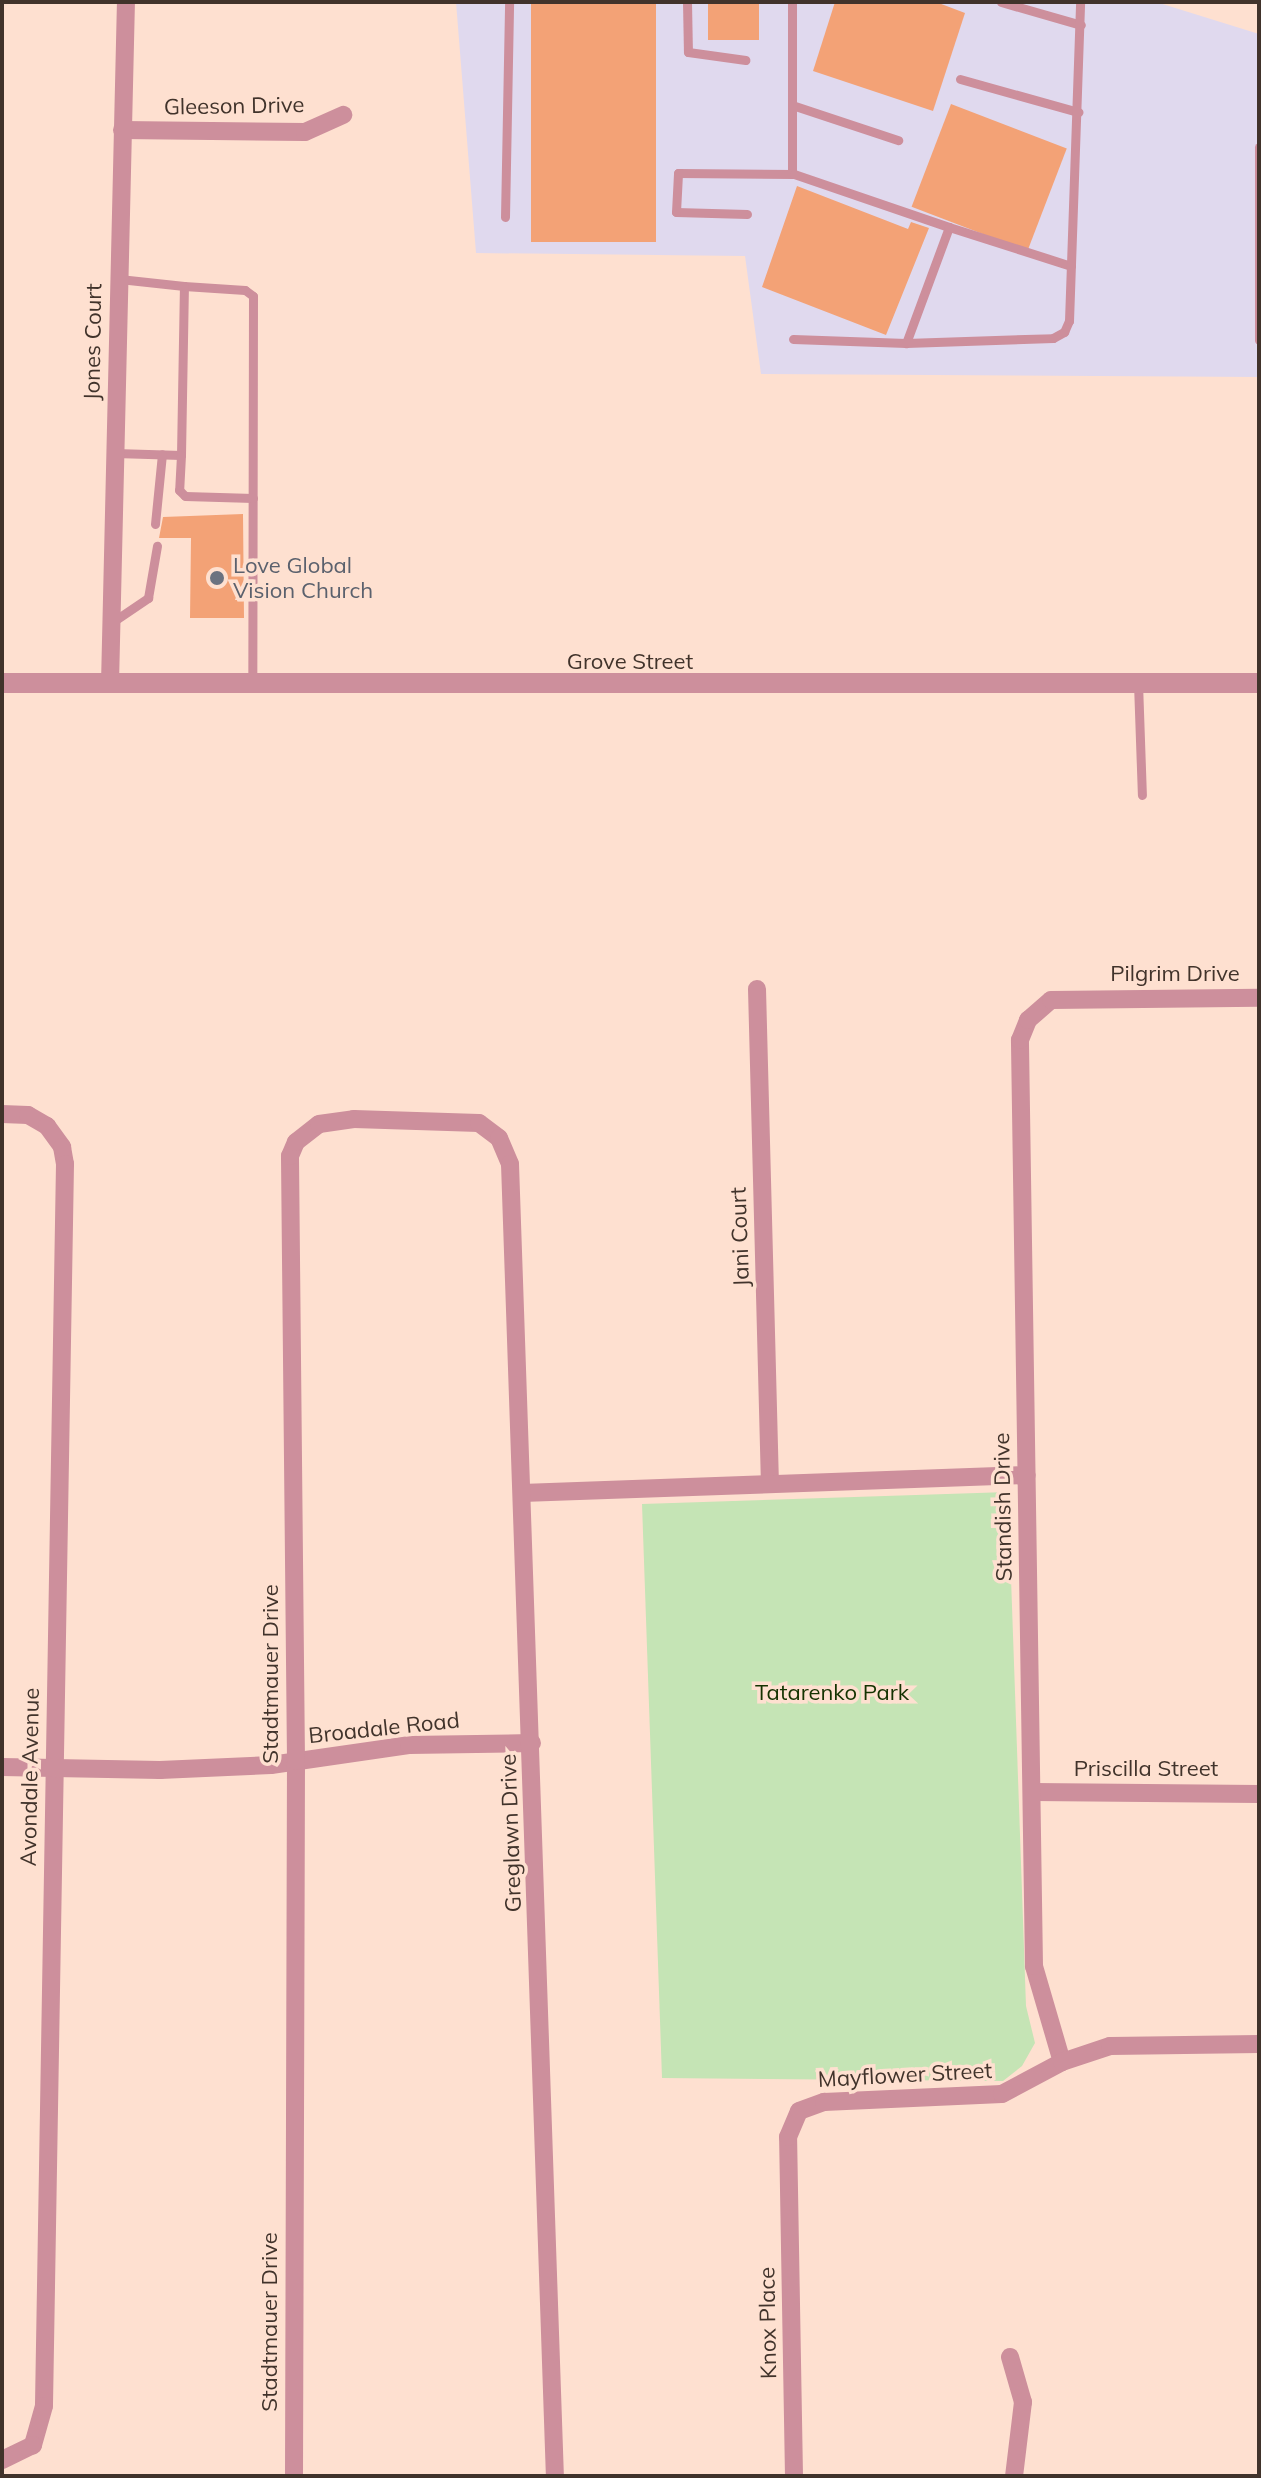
<!DOCTYPE html>
<style>
body{margin:0}
#map{position:relative;width:1261px;height:2478px;overflow:hidden;background:#fee0d0;font-family:Mulish,sans-serif}
div>[style]{position:absolute}
[style*='--x']{left:calc(var(--x)*1px);top:calc(var(--y)*1px);width:calc(var(--w)*1px);rotate:calc(var(--a)*1deg)}
.commercial>*{inset:0;background:#e0d9ee}
.green>*{inset:0;background:#c5e4b5}
.building>*{inset:0;background:#f3a276;transform-origin:0 0}
.service>*{height:9px;margin:-4.5px;padding:0 4.5px;transform-origin:4.5px;border-radius:4.5px;background:#cd8f9c}
.minor>*{height:18px;margin:-9px;padding:0 9px;transform-origin:9px;border-radius:9px;background:#cd8f9c}
.tertiary>*{height:20px;margin:-10px;padding:0 10px;transform-origin:10px;border-radius:10px;background:#cd8f9c}
.dots>*{width:22px;height:22px;translate:-50% -50%;box-sizing:border-box;border:4px solid #fee0d0;border-radius:50%}
span{translate:-50% -50%;white-space:nowrap;text-align:center;line-height:1.15;-webkit-text-stroke:7px #fee0d0;paint-order:stroke}
.street-label{font-size:22px;color:#41332b}
.worship-label{font-size:22px;color:#5b616d}
.left{translate:0 -50%;text-align:left}
.park-label{font-size:22px;color:#143200}
.frame{position:absolute;inset:0;border:4px solid #41332b;pointer-events:none}
</style>
<div id="map">
<div class="commercial">
<i style="clip-path:polygon(456px 2px,1156px 2px,1259px 34px,1259px 377px,761px 374px,745px 256px,476px 253px)"></i>
</div>
<div class="green">
<i style="clip-path:polygon(1008px 1492px,1026px 2006px,1035px 2043px,1022px 2066px,1003px 2081px,662px 2078px,642px 1504px)"></i>
</div>
<div class="building">
<i style="left:531px;top:2px;width:125px;height:240px"></i>
<i style="left:708px;top:2px;width:51px;height:38px"></i>
<i style="clip-path:polygon(835px 2px,936px 2px,965px 13px,933px 111px,813px 71px)"></i>
<i style="left:951px;top:104px;width:124px;height:110px;rotate:21deg"></i>
<i style="clip-path:polygon(797px 186px,908px 229px,911px 222px,929px 228px,886px 335px,762px 287px)"></i>
<i style="clip-path:polygon(243px 514px,244px 618px,190px 618px,191px 538px,159px 538px,163px 517px)"></i>
</div>
<div class="service">
<i style="--x:687;--y:2;--w:50;--a:88.9"></i>
<i style="--x:688;--y:52;--w:58;--a:8"></i>
<i style="--x:1001;--y:2;--w:83;--a:16"></i>
<i style="--x:960;--y:79;--w:123;--a:15.6"></i>
<i style="--x:792;--y:105;--w:112;--a:18.3"></i>
<i style="--x:1259;--y:147;--w:193;--a:90"></i>
<i style="--x:792;--y:174;--w:172;--a:-90"></i>
<i style="--x:747;--y:214;--w:71;--a:-178.4"></i>
<i style="--x:676;--y:212;--w:39;--a:-87"></i>
<i style="--x:678;--y:173;--w:116;--a:0.5"></i>
<i style="--x:794;--y:174;--w:164;--a:18.9"></i>
<i style="--x:949;--y:227;--w:124;--a:110.3"></i>
<i style="--x:505;--y:217;--w:215;--a:-88.9"></i>
<i style="--x:949;--y:227;--w:128;--a:17.7"></i>
<i style="--x:184;--y:286;--w:61;--a:3.8"></i>
<i style="--x:245;--y:290;--w:10;--a:37"></i>
<i style="--x:253;--y:296;--w:386;--a:90.1"></i>
<i style="--x:793;--y:339;--w:113;--a:2"></i>
<i style="--x:906;--y:343;--w:147;--a:-1.9"></i>
<i style="--x:1053;--y:338;--w:13;--a:-29"></i>
<i style="--x:1064;--y:332;--w:12;--a:-66"></i>
<i style="--x:1069;--y:321;--w:319;--a:-88"></i>
<i style="--x:115;--y:453;--w:66;--a:1.7"></i>
<i style="--x:181;--y:455;--w:169;--a:-89"></i>
<i style="--x:184;--y:286;--w:65;--a:-173.9"></i>
<i style="--x:181;--y:455;--w:35;--a:93"></i>
<i style="--x:179;--y:490;--w:8;--a:45"></i>
<i style="--x:185;--y:496;--w:68;--a:1.7"></i>
<i style="--x:155;--y:524;--w:70;--a:-84.3"></i>
<i style="--x:111;--y:623;--w:45;--a:-34"></i>
<i style="--x:148;--y:598;--w:53;--a:-80.2"></i>
<i style="--x:1138;--y:683;--w:112;--a:88"></i>
</div>
<div class="minor">
<i style="--x:122;--y:130;--w:183;--a:0.6"></i>
<i style="--x:305;--y:132;--w:42;--a:-24.1"></i>
<i style="--x:110;--y:684;--w:682;--a:-88.66"></i>
<i style="--x:757;--y:989;--w:495;--a:88.5"></i>
<i style="--x:2;--y:1114;--w:26;--a:2"></i>
<i style="--x:28;--y:1115;--w:22;--a:30"></i>
<i style="--x:47;--y:1126;--w:26;--a:54"></i>
<i style="--x:62;--y:1147;--w:17;--a:80"></i>
<i style="--x:65;--y:1164;--w:1242;--a:90.97"></i>
<i style="--x:44;--y:2406;--w:41;--a:105.8"></i>
<i style="--x:33;--y:2445;--w:34;--a:154"></i>
<i style="--x:522;--y:1493;--w:505;--a:-2.04"></i>
<i style="--x:2;--y:1767;--w:158;--a:1.1"></i>
<i style="--x:160;--y:1770;--w:111;--a:-2.6"></i>
<i style="--x:271;--y:1765;--w:139;--a:-8.2"></i>
<i style="--x:409;--y:1745;--w:123;--a:-0.9"></i>
<i style="--x:1033;--y:1792;--w:226;--a:0.5"></i>
<i style="--x:1062;--y:2062;--w:100;--a:-106.3"></i>
<i style="--x:1034;--y:1966;--w:926;--a:-90.87"></i>
<i style="--x:1020;--y:1040;--w:22;--a:-68"></i>
<i style="--x:1028;--y:1020;--w:30;--a:-41"></i>
<i style="--x:1051;--y:1000;--w:208;--a:-0.6"></i>
<i style="--x:1010;--y:2357;--w:47;--a:73.9"></i>
<i style="--x:1023;--y:2402;--w:75;--a:96.9"></i>
<i style="--x:294;--y:2476;--w:715;--a:-89.84"></i>
<i style="--x:296;--y:1761;--w:605;--a:-90.57"></i>
<i style="--x:290;--y:1156;--w:15;--a:-67"></i>
<i style="--x:296;--y:1142;--w:29;--a:-38"></i>
<i style="--x:319;--y:1124;--w:35;--a:-8"></i>
<i style="--x:354;--y:1119;--w:125;--a:1.8"></i>
<i style="--x:479;--y:1123;--w:25;--a:37"></i>
<i style="--x:499;--y:1138;--w:28;--a:67"></i>
<i style="--x:510;--y:1164;--w:1313;--a:88.04"></i>
<i style="--x:794;--y:2476;--w:339;--a:-91"></i>
<i style="--x:788;--y:2137;--w:28;--a:-67"></i>
<i style="--x:799;--y:2111;--w:27;--a:-20"></i>
<i style="--x:824;--y:2102;--w:178;--a:-2.6"></i>
<i style="--x:1002;--y:2094;--w:68;--a:-28.1"></i>
<i style="--x:1062;--y:2062;--w:51;--a:-18.4"></i>
<i style="--x:1110;--y:2046;--w:149;--a:-0.8"></i>
</div>
<div class="tertiary">
<i style="--x:2;--y:683;--w:1257;--a:0"></i>
</div>
<div class="dots">
<i style="left:217px;top:578px;background:#6b7280"></i>
</div>
<div class="street-label">
<span style="left:234px;top:106px;rotate:-1deg">Gleeson Drive</span>
<span style="left:93px;top:342px;rotate:-89deg">Jones Court</span>
<span style="left:630px;top:662px">Grove Street</span>
<span style="left:1175px;top:974px">Pilgrim Drive</span>
<span style="left:740px;top:1237px;rotate:-92deg">Jani Court</span>
<span style="left:1003px;top:1507px;rotate:-91deg">Standish Drive</span>
<span style="left:271px;top:1674px;rotate:-90deg">Stadtmauer Drive</span>
<span style="left:384px;top:1728px;rotate:-6deg">Broadale Road</span>
<span style="left:1146px;top:1769px">Priscilla Street</span>
<span style="left:30px;top:1777px;rotate:-89deg">Avondale Avenue</span>
<span style="left:511px;top:1833px;rotate:-92deg">Greglawn Drive</span>
<span style="left:905px;top:2075px;rotate:-3deg">Mayflower Street</span>
<span style="left:270px;top:2322px;rotate:-90deg">Stadtmauer Drive</span>
<span style="left:768px;top:2323px;rotate:-91deg">Knox Place</span>
</div>
<div class="worship-label">
<span class="left" style="left:233px;top:578px">Love Global<br>Vision Church</span>
</div>
<div class="park-label">
<span style="left:832px;top:1693px">Tatarenko Park</span>
</div>
<div class="frame"></div>
</div>
